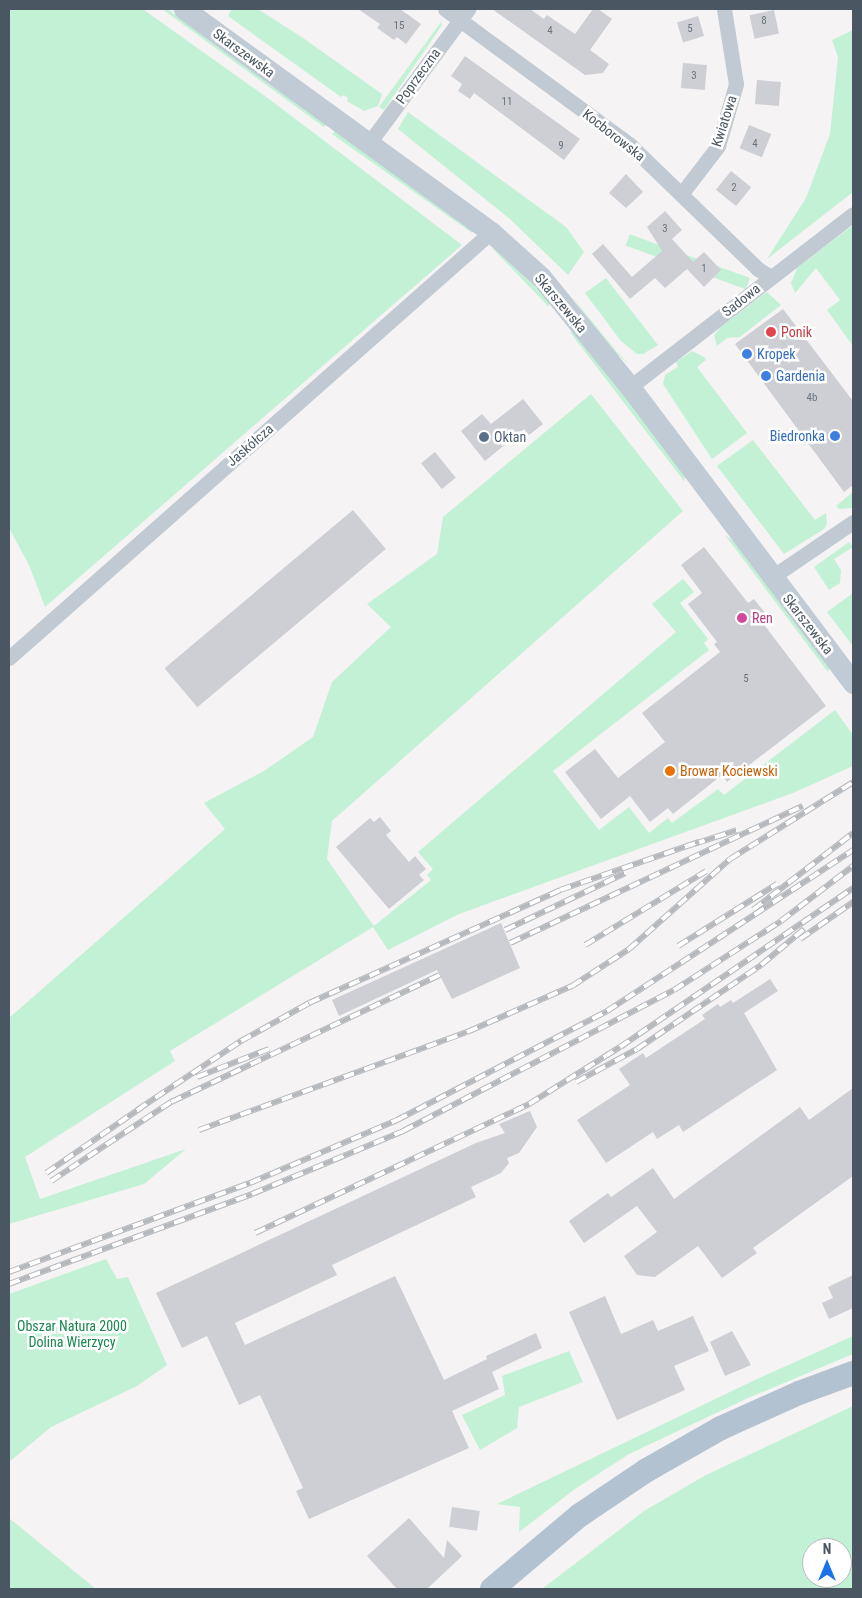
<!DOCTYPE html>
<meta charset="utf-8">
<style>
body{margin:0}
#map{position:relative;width:862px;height:1598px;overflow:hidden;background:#f5f3f3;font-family:"Roboto Condensed",sans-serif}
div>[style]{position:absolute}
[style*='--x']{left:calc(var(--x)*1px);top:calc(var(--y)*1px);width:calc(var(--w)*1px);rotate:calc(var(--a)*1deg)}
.green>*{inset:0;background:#c3f1d5;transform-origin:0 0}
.building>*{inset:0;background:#cdcfd5;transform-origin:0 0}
.minor>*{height:15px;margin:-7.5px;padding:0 7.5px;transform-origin:7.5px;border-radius:7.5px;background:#c1cad2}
.secondary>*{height:21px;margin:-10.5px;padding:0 10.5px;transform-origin:10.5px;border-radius:10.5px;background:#c1cbd6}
.primary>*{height:24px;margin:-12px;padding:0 12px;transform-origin:12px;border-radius:12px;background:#b3c2d1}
.rail>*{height:5.5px;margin-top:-2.75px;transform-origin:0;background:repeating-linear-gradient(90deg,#fff 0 11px,#b5b8bd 0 22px);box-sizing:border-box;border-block:1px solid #b5b8bd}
.dots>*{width:14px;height:14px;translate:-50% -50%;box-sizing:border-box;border:2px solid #fff;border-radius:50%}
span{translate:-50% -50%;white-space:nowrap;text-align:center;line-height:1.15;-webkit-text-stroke:5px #fff;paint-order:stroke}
.number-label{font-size:11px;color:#6b747e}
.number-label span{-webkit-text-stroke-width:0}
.street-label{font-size:14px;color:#4a5661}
.health-label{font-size:14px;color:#be3a42}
.left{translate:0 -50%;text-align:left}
.shop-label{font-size:14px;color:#366cbe}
.right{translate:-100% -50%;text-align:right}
.service-label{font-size:14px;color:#4e5e75}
.hotel-label{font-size:14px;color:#b23c85}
.food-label{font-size:14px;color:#c56008}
.park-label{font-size:14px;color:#17864f}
.frame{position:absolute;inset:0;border:10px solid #4a5661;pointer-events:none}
.north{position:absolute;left:802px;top:1538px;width:50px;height:50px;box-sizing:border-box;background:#fff;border:1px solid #b7bbc0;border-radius:50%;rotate:0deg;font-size:14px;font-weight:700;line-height:20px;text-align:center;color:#4a5661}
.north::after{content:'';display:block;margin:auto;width:18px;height:22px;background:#1a73e8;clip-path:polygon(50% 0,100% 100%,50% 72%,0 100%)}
</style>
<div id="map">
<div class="green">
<i style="clip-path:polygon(9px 9px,144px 10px,269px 99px,462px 245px,45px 607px,29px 565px,9px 528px)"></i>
<i style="clip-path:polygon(162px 9px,167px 9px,327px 124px,324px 127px)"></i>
<i style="clip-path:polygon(232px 9px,258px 9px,303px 38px,382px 94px,378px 106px,364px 111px,347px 101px,348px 98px,344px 95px,341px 97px,228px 16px)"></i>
<i style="clip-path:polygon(441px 22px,442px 25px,384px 110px,379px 107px)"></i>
<i style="clip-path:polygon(853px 30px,853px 192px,767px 259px,806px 198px,830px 134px,838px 57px,832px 40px)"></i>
<i style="clip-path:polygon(408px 112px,566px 227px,584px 252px,568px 275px,510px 219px,398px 129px)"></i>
<i style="clip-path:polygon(335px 131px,472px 229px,472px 233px,332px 134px)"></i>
<i style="clip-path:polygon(853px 225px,853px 346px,827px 310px,840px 300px,816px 268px,795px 293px,791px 283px,797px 268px)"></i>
<i style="clip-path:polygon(492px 248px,500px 251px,530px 281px,549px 301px,549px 307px)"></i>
<i style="clip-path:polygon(606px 278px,658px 345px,643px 354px,637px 354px,621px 341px,585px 293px)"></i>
<i style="left:750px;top:278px;width:12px;height:128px;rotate:110deg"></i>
<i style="clip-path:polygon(767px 292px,781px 305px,740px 337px,727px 338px,717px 346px,714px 335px,721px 327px)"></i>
<i style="clip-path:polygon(569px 293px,616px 351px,630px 365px,612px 350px)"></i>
<i style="clip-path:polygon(569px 331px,578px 336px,630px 403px,685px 476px,684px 481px)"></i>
<i style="clip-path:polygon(692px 351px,704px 357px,706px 360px,697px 367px,747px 433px,712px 459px,663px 384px,665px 375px,678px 367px,676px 362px)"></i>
<i style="clip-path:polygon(591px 394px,683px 511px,332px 821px,327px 859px,368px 918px,374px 926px,431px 880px,427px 875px,433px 869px,418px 852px,676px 632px,652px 604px,683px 579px,694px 592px,680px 603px,708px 639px,704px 643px,709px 650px,553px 771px,599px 830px,629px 807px,649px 833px,668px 818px,672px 823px,718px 789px,724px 795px,835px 710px,853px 735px,853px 766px,793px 793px,459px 914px,388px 950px,373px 927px,170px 1051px,175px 1061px,25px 1157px,40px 1199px,186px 1149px,144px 1184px,9px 1224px,9px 1018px,225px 829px,204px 803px,264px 771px,313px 737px,332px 682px,391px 627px,367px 604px,437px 554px,443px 517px)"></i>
<i style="clip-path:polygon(753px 440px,815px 520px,826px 513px,827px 524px,824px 529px,784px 554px,717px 466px)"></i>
<i style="clip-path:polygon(853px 492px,853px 508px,839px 509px,836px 506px)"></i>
<i style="clip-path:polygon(725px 535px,736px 543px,830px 666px,828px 672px)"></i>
<i style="clip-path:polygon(849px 542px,853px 547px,834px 559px,841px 570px,840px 583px,829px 590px,814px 567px)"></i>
<i style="clip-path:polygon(853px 593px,853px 646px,827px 612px)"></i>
<i style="clip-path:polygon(106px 1259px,117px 1279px,128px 1277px,167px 1365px,137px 1386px,51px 1427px,9px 1462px,9px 1294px)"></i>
<i style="clip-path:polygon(853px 1336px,853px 1354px,748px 1398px,629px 1454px,575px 1489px,519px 1532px,520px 1507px,497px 1504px,759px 1378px)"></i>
<i style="clip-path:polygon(569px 1351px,583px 1382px,519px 1407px,517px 1428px,480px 1450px,462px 1415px,505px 1395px,502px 1376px)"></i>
<i style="clip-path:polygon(evenodd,853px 1406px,853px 1589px,542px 1589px,644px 1511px,706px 1475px,853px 1406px,812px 1548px,842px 1548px,842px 1578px,812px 1578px,812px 1548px)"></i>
<i style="clip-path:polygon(9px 1518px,96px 1589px,9px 1589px)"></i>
</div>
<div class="building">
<i style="clip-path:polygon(358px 9px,400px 9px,421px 24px,406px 44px,397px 37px,394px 40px,377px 28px,380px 24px)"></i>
<i style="clip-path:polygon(492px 9px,530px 9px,544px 19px,547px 15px,575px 34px,593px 9px,598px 9px,612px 19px,590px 50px,609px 64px,603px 73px,585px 75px)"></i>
<i style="left:774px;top:10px;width:24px;height:25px;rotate:78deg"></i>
<i style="left:698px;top:16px;width:21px;height:22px;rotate:73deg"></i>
<i style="clip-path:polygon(465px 56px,580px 139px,564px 160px,474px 93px,470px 99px,458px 91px,462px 84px,451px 76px)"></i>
<i style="left:683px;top:63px;width:24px;height:25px;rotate:5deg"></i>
<i style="left:757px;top:80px;width:24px;height:24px;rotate:5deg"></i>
<i style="left:749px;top:125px;width:24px;height:25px;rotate:22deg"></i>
<i style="left:731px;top:171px;width:26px;height:24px;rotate:39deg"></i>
<i style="clip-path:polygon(626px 174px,643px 192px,626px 208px,609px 193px)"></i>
<i style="clip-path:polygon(665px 211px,682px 230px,672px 239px,693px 262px,704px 252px,721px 270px,704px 287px,687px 269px,665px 288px,655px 278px,630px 299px,592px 254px,603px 244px,632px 277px,662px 251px,647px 227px)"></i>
<i style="clip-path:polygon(783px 309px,853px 401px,853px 485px,844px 492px,735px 344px)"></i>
<i style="clip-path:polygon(523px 399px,543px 424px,529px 435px,524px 429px,485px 461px,461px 431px,482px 414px,491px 424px)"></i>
<i style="left:435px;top:452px;width:33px;height:18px;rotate:51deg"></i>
<i style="left:353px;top:510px;width:51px;height:246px;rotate:50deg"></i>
<i style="clip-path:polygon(704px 547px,748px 603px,754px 599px,765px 613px,759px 618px,826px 706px,727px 782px,722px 775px,673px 814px,668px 808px,650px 822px,630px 796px,601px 819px,565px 772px,595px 749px,618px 778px,665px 742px,642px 713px,720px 652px,714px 644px,717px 642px,688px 604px,702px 593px,681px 565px)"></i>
<i style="clip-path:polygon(380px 817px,391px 831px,386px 835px,409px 862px,415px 856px,426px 869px,419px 875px,424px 880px,389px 909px,336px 847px,370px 818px,374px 822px)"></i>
<i style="clip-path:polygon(501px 923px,520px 968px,452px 999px,437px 970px,339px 1016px,332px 1000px)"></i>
<i style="clip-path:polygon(770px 979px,778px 991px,744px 1013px,777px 1070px,683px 1132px,679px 1125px,657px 1139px,653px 1132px,606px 1163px,577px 1120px,630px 1085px,619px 1069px,643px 1053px,646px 1058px,705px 1019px,702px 1015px,718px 1004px,720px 1007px,731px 1000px,733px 1003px)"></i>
<i style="clip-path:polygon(853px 1088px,853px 1176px,753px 1248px,757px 1253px,722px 1278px,698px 1246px,655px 1277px,637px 1275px,624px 1256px,657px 1232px,637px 1206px,584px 1243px,569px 1221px,608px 1193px,611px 1197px,653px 1168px,674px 1199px,800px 1107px,809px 1120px)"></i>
<i style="clip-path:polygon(530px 1111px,537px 1127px,519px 1153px,507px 1158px,509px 1163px,501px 1173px,471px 1187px,476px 1197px,332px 1265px,337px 1275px,235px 1323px,245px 1345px,395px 1276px,444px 1380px,487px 1359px,486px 1356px,536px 1333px,542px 1348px,492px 1372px,499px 1389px,452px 1411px,469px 1448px,309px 1519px,296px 1491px,303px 1488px,260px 1395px,239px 1405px,207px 1336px,182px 1348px,156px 1293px,476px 1143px,505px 1133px,499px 1124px)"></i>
<i style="clip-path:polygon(853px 1275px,853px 1308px,829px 1319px,822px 1303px,833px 1298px,828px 1287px)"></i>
<i style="clip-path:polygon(605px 1296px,621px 1334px,653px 1320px,658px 1331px,693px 1316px,709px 1351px,674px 1366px,685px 1390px,617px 1420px,569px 1312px)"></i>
<i style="clip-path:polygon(732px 1331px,751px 1365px,725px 1376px,710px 1342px)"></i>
<i style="left:452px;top:1507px;width:28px;height:20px;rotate:8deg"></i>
<i style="clip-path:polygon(409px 1518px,444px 1558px,447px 1540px,462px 1556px,427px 1589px,397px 1589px,367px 1556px)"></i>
</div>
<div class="minor">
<i style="--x:445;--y:9;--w:230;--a:36.3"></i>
<i style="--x:630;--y:145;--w:178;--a:44.1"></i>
<i style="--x:758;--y:269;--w:15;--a:32"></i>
<i style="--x:369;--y:143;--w:167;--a:-53.5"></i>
<i style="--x:682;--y:193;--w:59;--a:-52.5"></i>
<i style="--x:718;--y:146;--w:65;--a:-73.8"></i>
<i style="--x:736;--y:84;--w:76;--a:-99.1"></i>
<i style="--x:630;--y:387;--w:282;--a:-37.8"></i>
<i style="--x:772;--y:577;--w:98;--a:-34.2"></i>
<i style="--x:9;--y:658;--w:643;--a:-41.47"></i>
</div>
<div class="secondary">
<i style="--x:184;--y:9;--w:379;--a:36"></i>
<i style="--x:491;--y:232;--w:67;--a:42"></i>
<i style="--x:541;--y:277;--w:141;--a:51"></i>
<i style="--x:630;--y:387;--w:371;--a:53"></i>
</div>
<div class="primary">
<i style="--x:492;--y:1589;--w:115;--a:-40.1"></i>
<i style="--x:580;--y:1515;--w:81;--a:-33.9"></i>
<i style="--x:647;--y:1470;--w:85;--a:-29.6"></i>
<i style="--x:721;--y:1428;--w:85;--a:-24.2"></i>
<i style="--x:799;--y:1393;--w:58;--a:-20.3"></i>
</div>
<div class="rail">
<i style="--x:694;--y:844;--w:45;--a:-18"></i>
<i style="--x:753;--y:910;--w:126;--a:-37.6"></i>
<i style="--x:505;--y:930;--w:133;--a:-25.4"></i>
<i style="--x:800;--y:939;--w:65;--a:-34.9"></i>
<i style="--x:510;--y:943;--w:323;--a:-25.1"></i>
<i style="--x:585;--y:945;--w:142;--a:-31.4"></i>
<i style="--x:678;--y:946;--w:117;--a:-32.1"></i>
<i style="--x:197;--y:1077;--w:77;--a:-21.3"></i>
<i style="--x:576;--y:1082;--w:69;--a:-28.4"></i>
<i style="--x:637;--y:1049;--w:150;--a:-34.1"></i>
<i style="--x:761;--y:965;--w:56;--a:-39.9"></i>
<i style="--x:137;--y:1110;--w:125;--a:-33.6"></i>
<i style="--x:241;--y:1041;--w:78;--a:-29.2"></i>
<i style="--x:309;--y:1003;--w:275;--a:-24.2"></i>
<i style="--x:560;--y:890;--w:147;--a:-19.1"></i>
<i style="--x:199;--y:1130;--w:285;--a:-20.1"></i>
<i style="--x:467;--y:1032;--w:115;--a:-23.7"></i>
<i style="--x:572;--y:986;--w:68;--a:-33"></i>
<i style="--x:629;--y:949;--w:135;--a:-41.7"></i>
<i style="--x:730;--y:859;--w:145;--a:-32"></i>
<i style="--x:46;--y:1173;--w:116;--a:-34.5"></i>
<i style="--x:51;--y:1181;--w:144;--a:-33.4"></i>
<i style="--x:171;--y:1102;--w:297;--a:-25.3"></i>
<i style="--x:255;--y:1233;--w:303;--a:-25.2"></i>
<i style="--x:529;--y:1104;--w:107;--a:-32.1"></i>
<i style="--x:620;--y:1047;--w:282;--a:-34.3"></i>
<i style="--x:9;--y:1272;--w:257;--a:-20.3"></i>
<i style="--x:250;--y:1183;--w:160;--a:-23.2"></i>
<i style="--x:397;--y:1120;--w:237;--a:-27.4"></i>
<i style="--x:607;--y:1011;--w:294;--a:-33.2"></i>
<i style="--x:9;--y:1284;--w:259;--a:-20.3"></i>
<i style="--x:252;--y:1194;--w:164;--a:-22.6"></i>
<i style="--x:403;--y:1131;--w:305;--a:-27.5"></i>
<i style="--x:674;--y:990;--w:127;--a:-32.8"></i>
<i style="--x:781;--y:921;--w:91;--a:-37.4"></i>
</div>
<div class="dots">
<i style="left:771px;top:332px;background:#e0444e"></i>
<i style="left:747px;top:354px;background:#3f7fe0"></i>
<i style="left:766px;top:376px;background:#3f7fe0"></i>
<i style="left:835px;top:436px;background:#3f7fe0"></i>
<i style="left:484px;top:437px;background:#5c6f8a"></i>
<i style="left:742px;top:618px;background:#d1479c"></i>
<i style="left:670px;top:771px;background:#e8710a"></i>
</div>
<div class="number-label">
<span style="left:764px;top:21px">8</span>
<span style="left:399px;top:26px">15</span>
<span style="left:690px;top:29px">5</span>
<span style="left:550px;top:31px">4</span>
<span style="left:694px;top:76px">3</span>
<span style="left:507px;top:102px">11</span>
<span style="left:755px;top:144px">4</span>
<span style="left:561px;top:146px">9</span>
<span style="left:734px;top:188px">2</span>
<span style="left:665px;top:229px">3</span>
<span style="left:704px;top:269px">1</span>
<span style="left:812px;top:398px">4b</span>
<span style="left:746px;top:679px">5</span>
</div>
<div class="street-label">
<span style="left:244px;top:53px;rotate:36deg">Skarszewska</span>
<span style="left:418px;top:76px;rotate:-54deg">Poprzeczna</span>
<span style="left:724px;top:121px;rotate:-72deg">Kwiatowa</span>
<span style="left:614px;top:135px;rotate:38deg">Kocborowska</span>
<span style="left:741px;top:300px;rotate:-38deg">Sadowa</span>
<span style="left:561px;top:303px;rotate:50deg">Skarszewska</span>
<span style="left:250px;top:445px;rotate:-41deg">Jaskółcza</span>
<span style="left:808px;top:624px;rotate:52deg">Skarszewska</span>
</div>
<div class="health-label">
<span class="left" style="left:781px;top:332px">Ponik</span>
</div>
<div class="shop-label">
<span class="left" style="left:757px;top:354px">Kropek</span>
<span class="left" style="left:776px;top:376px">Gardenia</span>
<span class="right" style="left:825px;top:436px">Biedronka</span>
</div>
<div class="service-label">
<span class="left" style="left:494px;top:437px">Oktan</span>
</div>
<div class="hotel-label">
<span class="left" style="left:752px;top:618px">Ren</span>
</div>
<div class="food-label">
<span class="left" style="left:680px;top:771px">Browar Kociewski</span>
</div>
<div class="park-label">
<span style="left:72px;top:1334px">Obszar Natura 2000<br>Dolina Wierzycy</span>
</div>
<div class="frame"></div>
<div class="north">N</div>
</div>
